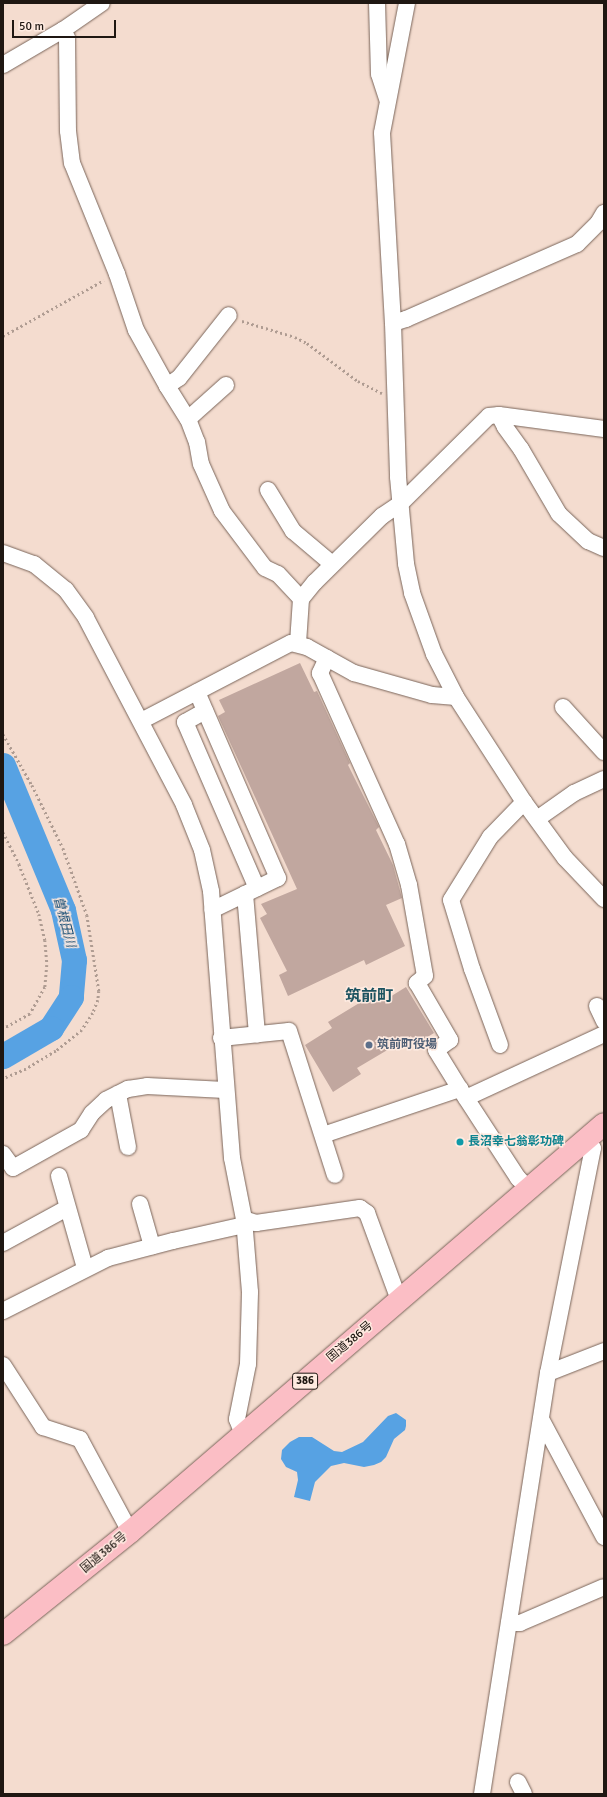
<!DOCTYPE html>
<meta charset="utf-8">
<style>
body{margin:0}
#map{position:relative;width:607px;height:1797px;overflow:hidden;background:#f4dccf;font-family:Signika,"Noto Sans JP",sans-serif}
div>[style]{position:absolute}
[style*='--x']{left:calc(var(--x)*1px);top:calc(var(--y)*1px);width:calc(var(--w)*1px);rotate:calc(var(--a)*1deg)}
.water>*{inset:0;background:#57a2e3}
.river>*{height:25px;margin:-12.5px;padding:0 12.5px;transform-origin:12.5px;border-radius:12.5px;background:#57a2e3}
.building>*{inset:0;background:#c1a79f}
.path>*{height:2.5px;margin-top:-1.25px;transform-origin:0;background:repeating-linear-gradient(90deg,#af9c92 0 2px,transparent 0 5px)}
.roads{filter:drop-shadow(0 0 1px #7a655a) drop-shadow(0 0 1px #7a655a)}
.minor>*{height:16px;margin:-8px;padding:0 8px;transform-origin:8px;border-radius:8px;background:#fff}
.highway>*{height:22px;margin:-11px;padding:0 11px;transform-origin:11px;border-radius:11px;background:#fbbec5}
.dots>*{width:11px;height:11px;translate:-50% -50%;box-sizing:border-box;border:2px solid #feeae0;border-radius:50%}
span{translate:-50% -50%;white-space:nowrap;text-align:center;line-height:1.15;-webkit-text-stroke:3px #feeae0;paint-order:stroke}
.shield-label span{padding:1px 3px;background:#feeae0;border:1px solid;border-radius:3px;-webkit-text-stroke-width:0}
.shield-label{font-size:11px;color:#1f1712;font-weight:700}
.service-label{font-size:12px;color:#4e5e75;font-weight:700}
.left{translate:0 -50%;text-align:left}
.culture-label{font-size:12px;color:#0d838f;font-weight:700}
.street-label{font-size:12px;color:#1f1712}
.water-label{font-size:13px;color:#0a446e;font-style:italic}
.district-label{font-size:16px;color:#1b525f;font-weight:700}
.frame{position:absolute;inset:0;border:4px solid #1f1712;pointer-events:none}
.scale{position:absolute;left:12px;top:20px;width:104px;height:18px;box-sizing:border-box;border:2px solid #1f1712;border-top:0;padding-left:5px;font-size:12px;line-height:14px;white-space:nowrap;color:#1f1712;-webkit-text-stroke:3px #feeae0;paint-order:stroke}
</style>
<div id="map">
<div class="water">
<i style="clip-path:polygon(396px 1413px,406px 1420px,406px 1426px,405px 1430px,394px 1439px,386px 1457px,381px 1462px,374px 1465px,364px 1467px,344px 1463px,331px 1466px,315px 1482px,310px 1501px,294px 1497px,298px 1480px,297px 1472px,286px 1467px,281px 1459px,282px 1450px,290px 1442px,299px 1437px,312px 1437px,334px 1451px,342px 1452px,363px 1442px,388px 1416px)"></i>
</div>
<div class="river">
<i style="--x:3;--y:765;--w:157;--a:67.5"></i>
<i style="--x:63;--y:910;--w:51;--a:77.6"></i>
<i style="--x:74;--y:960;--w:37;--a:95"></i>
<i style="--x:71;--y:997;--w:37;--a:123"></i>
<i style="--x:51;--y:1028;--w:56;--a:149.7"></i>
</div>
<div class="building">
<i style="clip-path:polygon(300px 663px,314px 692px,317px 691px,350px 763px,348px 765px,379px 827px,376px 830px,393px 865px,402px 898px,386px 905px,405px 946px,366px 965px,364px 960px,288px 996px,279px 975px,287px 971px,260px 918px,267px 914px,261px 904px,297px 889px,218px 716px,225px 712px,219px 700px)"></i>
<i style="clip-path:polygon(406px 987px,434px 1033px,416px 1044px,411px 1036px,357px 1068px,361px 1074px,333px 1092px,305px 1045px,332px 1028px,328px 1022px,379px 991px,385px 1000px)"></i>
</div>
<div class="path">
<i style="--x:242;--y:321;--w:55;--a:16.8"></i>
<i style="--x:295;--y:337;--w:13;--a:27"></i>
<i style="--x:307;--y:343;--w:64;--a:36.7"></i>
<i style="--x:358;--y:381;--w:27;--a:27"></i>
<i style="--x:3;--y:336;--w:115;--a:-29"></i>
<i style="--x:3;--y:734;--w:59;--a:60.4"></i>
<i style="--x:32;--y:785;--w:70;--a:63.8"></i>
<i style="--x:63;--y:848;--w:71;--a:70.3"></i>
<i style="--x:87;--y:915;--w:77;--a:81"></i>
<i style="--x:99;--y:991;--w:9;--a:96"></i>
<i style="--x:98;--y:1000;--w:14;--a:111"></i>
<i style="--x:93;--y:1013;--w:20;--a:123"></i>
<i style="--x:82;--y:1030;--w:33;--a:141"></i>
<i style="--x:56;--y:1051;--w:35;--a:149"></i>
<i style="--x:26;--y:1069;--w:25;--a:157"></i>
<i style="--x:3;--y:832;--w:36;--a:63"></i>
<i style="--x:19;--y:864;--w:54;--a:68.2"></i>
<i style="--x:39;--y:914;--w:27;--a:77"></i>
<i style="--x:45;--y:940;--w:25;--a:85"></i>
<i style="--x:47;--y:965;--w:22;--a:95"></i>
<i style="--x:45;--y:987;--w:31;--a:119"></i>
<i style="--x:30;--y:1014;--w:31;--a:151"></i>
</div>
<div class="roads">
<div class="minor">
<i style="--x:377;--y:3;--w:71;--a:88.4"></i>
<i style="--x:379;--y:74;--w:26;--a:72"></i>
<i style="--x:407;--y:3;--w:132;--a:100.9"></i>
<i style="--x:382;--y:133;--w:190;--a:86.7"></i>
<i style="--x:393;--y:323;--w:154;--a:88.1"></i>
<i style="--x:398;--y:477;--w:87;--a:84.7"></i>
<i style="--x:406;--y:564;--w:30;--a:78"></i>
<i style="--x:412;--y:593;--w:65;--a:70.2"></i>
<i style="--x:434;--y:654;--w:48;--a:62.9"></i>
<i style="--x:456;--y:697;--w:125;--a:57.1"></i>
<i style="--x:524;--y:802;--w:69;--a:53.8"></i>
<i style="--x:565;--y:858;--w:57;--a:46.4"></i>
<i style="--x:63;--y:30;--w:9;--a:63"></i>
<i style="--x:67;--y:38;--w:93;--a:89.4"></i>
<i style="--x:68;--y:131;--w:32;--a:83"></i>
<i style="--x:72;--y:163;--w:120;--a:67.9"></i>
<i style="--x:117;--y:274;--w:59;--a:71.3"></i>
<i style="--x:136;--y:330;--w:64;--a:61"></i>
<i style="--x:167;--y:386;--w:39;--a:58"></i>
<i style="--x:188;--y:419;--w:25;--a:69"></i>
<i style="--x:197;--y:442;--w:22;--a:80"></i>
<i style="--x:201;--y:464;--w:51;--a:65.9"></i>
<i style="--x:222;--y:511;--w:71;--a:53"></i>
<i style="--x:265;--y:568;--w:14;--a:25"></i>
<i style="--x:278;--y:574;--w:34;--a:47"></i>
<i style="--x:301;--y:599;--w:44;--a:93.9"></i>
<i style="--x:3;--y:65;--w:69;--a:-30.3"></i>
<i style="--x:63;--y:30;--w:47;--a:-34.7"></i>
<i style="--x:393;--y:323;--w:14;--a:-17"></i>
<i style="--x:406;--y:319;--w:187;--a:-23.7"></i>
<i style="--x:577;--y:244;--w:30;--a:-45"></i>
<i style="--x:598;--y:223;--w:12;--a:-59"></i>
<i style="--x:167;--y:386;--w:14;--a:-34"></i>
<i style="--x:179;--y:378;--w:80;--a:-51.6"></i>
<i style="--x:499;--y:415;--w:13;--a:63"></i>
<i style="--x:505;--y:427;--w:27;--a:54"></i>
<i style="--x:521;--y:449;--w:75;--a:59.7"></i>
<i style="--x:559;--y:514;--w:40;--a:43"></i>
<i style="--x:588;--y:541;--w:17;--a:24"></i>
<i style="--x:188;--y:419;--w:51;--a:-41.8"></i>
<i style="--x:268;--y:490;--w:48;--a:58.6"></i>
<i style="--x:293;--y:531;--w:51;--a:40.2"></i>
<i style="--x:3;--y:553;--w:33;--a:20"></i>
<i style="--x:34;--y:564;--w:41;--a:39.1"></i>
<i style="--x:66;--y:590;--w:34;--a:54"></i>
<i style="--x:86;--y:618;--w:211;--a:62.3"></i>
<i style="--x:184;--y:805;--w:48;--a:68.2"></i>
<i style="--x:202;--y:850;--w:42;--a:77.6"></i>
<i style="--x:211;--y:891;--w:268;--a:85.5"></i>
<i style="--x:232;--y:1158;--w:62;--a:78.9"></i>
<i style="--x:244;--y:1219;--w:13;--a:18"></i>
<i style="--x:256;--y:1223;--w:105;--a:-8.2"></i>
<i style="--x:360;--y:1208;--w:9;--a:36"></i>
<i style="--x:367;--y:1213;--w:93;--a:69.8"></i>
<i style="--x:301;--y:599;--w:22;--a:-51"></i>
<i style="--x:315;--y:582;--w:94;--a:-44.6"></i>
<i style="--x:382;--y:516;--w:22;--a:-34"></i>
<i style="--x:400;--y:504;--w:125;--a:-44.7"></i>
<i style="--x:489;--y:416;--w:10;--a:-6"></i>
<i style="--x:499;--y:415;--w:106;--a:7.6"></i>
<i style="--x:327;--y:658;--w:17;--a:115"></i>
<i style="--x:320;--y:673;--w:188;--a:65.8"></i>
<i style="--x:397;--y:844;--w:43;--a:73.7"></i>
<i style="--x:409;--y:885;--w:92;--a:80"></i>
<i style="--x:425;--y:976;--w:11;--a:139"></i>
<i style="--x:417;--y:983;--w:66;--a:59.9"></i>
<i style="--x:450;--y:1040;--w:17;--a:144"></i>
<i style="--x:436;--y:1050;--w:46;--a:58.4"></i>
<i style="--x:197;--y:692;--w:203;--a:66.5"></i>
<i style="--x:278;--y:878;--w:73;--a:154.1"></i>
<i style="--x:563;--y:707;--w:61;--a:47.7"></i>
<i style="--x:205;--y:711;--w:23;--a:151"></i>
<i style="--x:185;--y:722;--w:181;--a:66.6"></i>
<i style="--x:141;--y:721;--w:169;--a:-27.5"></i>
<i style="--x:291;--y:643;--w:16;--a:14"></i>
<i style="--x:307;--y:647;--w:54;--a:29"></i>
<i style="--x:354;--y:673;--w:81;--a:15.8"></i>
<i style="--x:432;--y:695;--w:24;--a:5"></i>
<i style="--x:537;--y:819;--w:45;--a:-35.1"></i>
<i style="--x:574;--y:793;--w:33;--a:-25"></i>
<i style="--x:245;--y:894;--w:141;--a:85.1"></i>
<i style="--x:597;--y:1006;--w:17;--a:65"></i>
<i style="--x:221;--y:1038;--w:68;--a:-5.9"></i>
<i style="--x:289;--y:1031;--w:151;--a:72.3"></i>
<i style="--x:500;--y:1045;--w:81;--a:-110.2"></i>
<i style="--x:472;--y:969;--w:72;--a:-106.9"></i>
<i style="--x:451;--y:900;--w:74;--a:-58.2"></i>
<i style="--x:490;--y:837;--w:49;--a:-45.8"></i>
<i style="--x:118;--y:1094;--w:54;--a:79.3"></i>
<i style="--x:466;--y:1098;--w:152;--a:-24.9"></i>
<i style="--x:323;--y:1135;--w:145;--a:-18.6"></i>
<i style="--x:460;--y:1089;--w:106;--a:56.9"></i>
<i style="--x:518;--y:1178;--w:16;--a:45"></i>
<i style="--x:3;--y:1154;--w:17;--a:54"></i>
<i style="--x:13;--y:1168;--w:78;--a:-29.2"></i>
<i style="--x:81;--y:1130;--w:20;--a:-57"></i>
<i style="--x:92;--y:1113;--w:19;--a:-43"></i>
<i style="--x:106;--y:1100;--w:25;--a:-27"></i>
<i style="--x:128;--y:1089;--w:19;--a:-9"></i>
<i style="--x:147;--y:1086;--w:78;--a:2.9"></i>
<i style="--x:59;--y:1176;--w:96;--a:74.2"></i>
<i style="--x:140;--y:1204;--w:44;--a:74.1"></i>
<i style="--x:3;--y:1243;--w:73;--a:-28.7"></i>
<i style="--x:3;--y:1311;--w:118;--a:-26.8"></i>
<i style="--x:108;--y:1258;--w:67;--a:-14.7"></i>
<i style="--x:173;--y:1241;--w:73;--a:-12.7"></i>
<i style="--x:3;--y:1365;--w:74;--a:57.2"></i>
<i style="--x:43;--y:1427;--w:39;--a:18"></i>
<i style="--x:80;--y:1439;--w:106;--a:61.7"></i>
<i style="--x:548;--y:1373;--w:60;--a:-21.4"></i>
<i style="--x:541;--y:1419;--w:134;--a:61.9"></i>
<i style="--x:243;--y:1434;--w:16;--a:-112"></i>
<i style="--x:237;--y:1419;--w:56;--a:-78.7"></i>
<i style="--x:248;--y:1364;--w:72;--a:-88.4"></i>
<i style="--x:250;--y:1292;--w:73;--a:-94.7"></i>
<i style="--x:509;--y:1623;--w:11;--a:0"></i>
<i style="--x:520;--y:1623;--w:91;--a:-23.2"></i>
<i style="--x:518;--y:1782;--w:13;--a:63"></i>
<i style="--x:482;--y:1794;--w:426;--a:-81.1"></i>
<i style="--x:548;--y:1373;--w:229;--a:-78.7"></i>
<i style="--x:593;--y:1148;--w:10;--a:-127"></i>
</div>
<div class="highway">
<i style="--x:3;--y:1634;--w:163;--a:-38.8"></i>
<i style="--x:130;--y:1532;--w:625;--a:-40.72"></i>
</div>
</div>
<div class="dots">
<i style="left:369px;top:1045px;background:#5c6f8a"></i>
<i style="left:460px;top:1142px;background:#0f9aa8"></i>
</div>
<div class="shield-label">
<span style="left:305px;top:1381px">386</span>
</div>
<div class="service-label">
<span class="left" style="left:377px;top:1045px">筑前町役場</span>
</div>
<div class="culture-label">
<span class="left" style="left:468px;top:1142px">長沼幸七翁彰功碑</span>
</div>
<div class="street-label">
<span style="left:350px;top:1342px;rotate:-40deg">国道386号</span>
<span style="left:104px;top:1553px;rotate:-40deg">国道386号</span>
</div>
<div class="water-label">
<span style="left:64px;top:922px;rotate:75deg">曽根田川</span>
</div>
<div class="district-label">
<span style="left:369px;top:996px">筑前町</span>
</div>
<div class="frame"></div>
<div class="scale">50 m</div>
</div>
